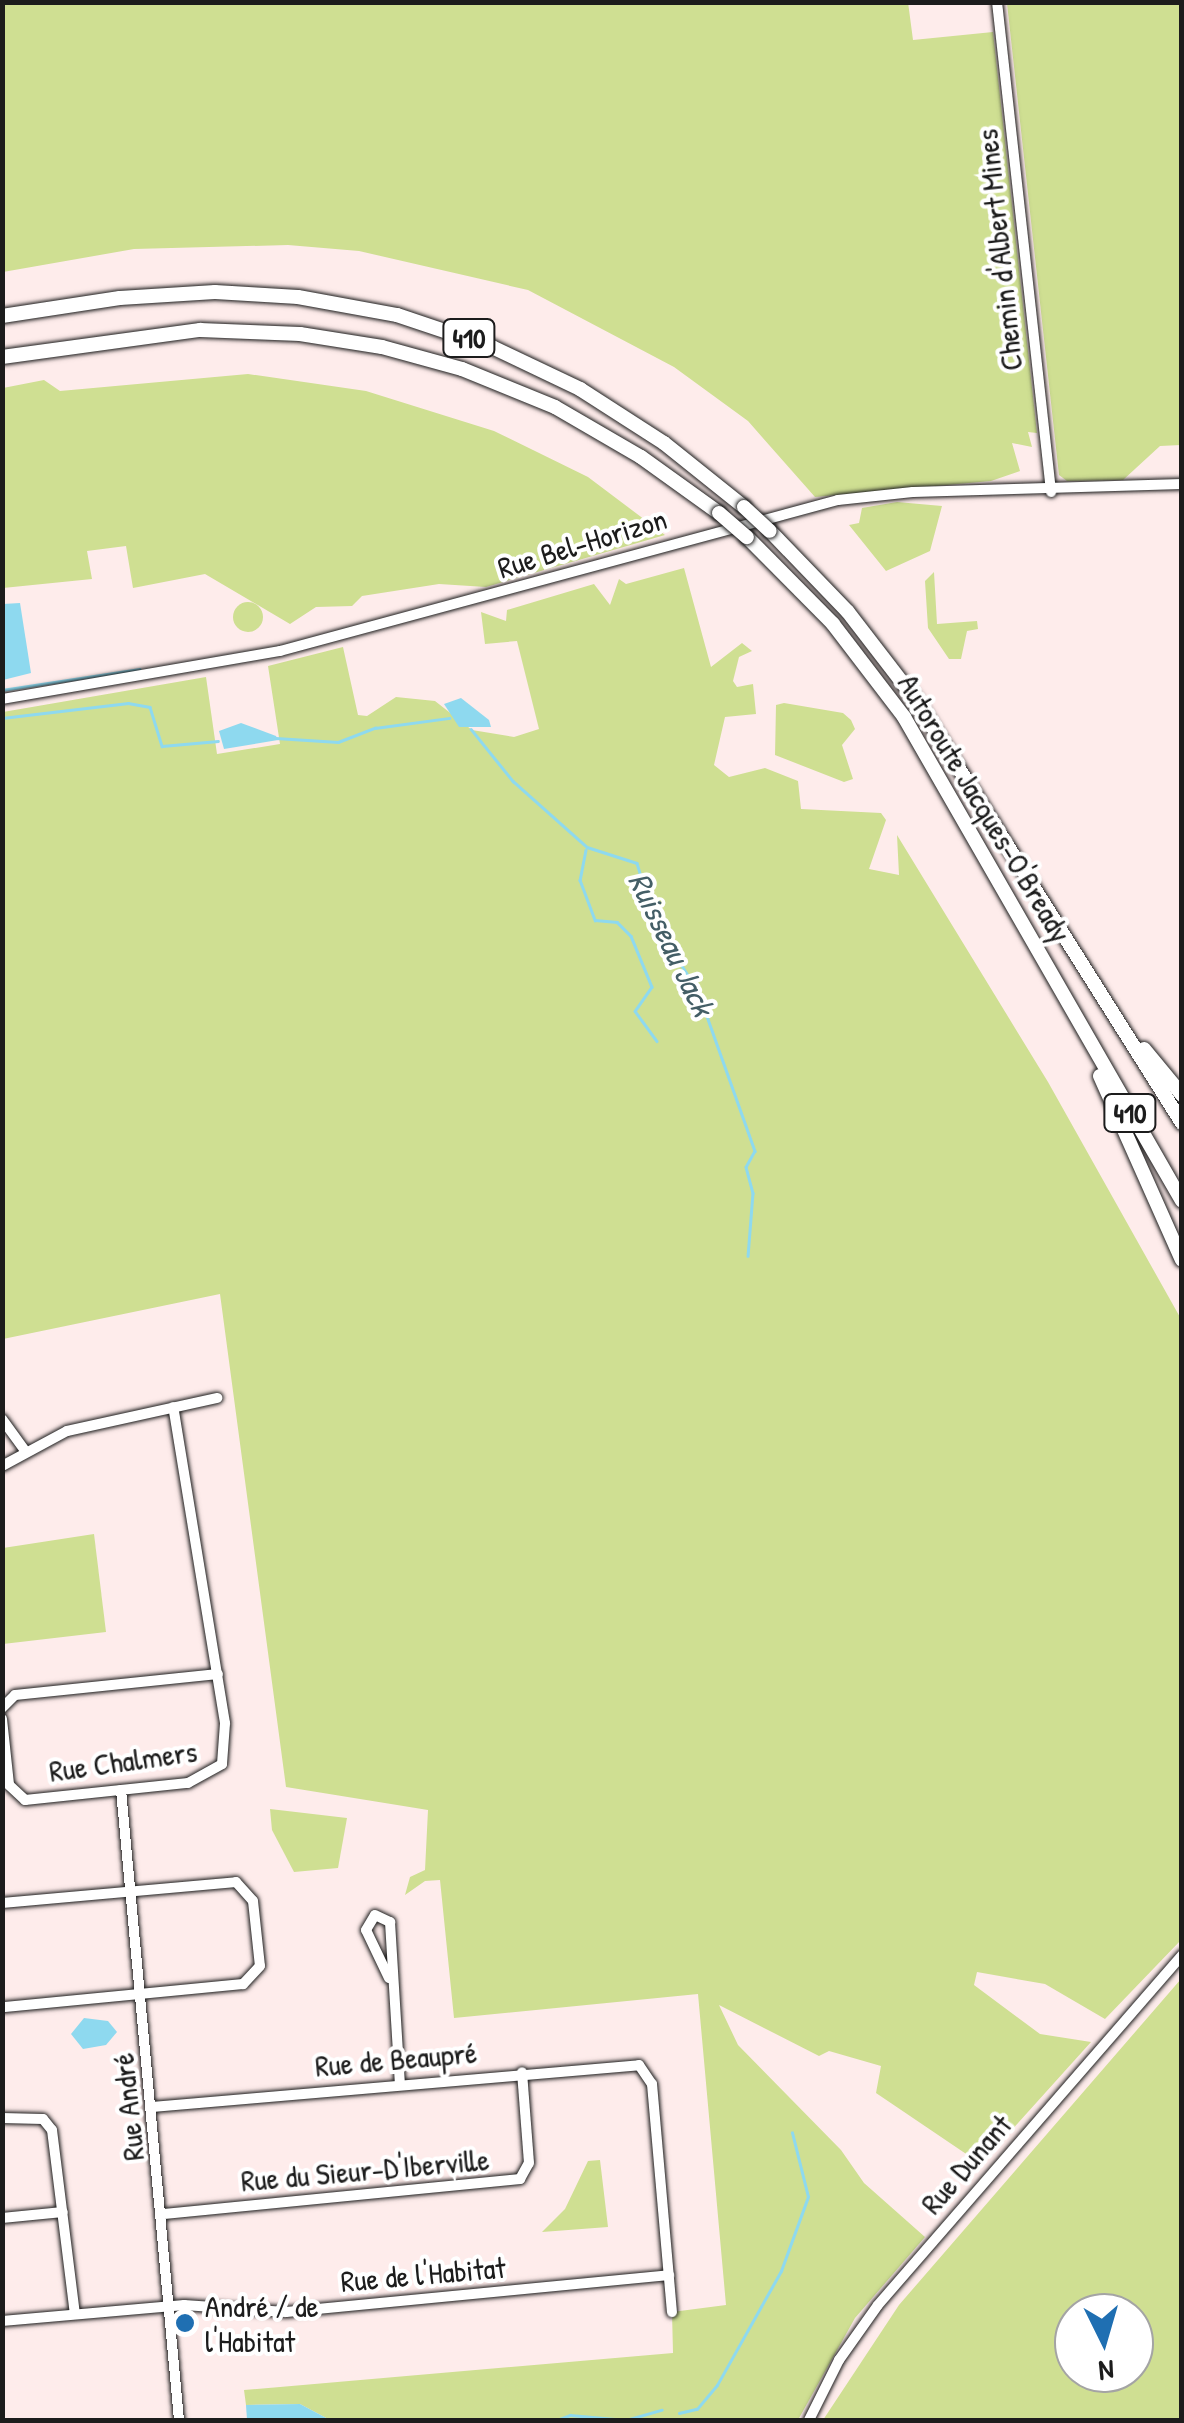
<!DOCTYPE html>
<meta charset="utf-8">
<style>
body{margin:0}
#map{position:relative;width:1184px;height:2423px;overflow:hidden;background:#feeceb;font-family:"Patrick Hand",sans-serif}
div>[style]{position:absolute}
[style*='--x']{left:calc(var(--x)*1px);top:calc(var(--y)*1px);width:calc(var(--w)*1px);rotate:calc(var(--a)*1deg)}
.green>*{inset:0;background:#cfdf92}
.round{border-radius:50%}
.water>*{inset:0;background:#8ed9ef}
.stream>*{height:2.5px;margin:-1.25px;padding:0 1.25px;transform-origin:1.25px;border-radius:1.25px;background:#8ed9ef}
.roads{filter:drop-shadow(0 0 2px #1c1c1c) drop-shadow(0 0 2px #1c1c1c)}
.minor>*{height:10px;margin:-5px;padding:0 5px;transform-origin:5px;border-radius:5px;background:#fff}
.highway>*{height:14px;margin:-7px;padding:0 7px;transform-origin:7px;border-radius:7px;background:#fff}
.bridges{filter:drop-shadow(0 0 2px #1c1c1c) drop-shadow(0 0 2px #1c1c1c)}
.highway-bridge>*{height:14px;margin:-7px;padding:0 7px;transform-origin:7px;border-radius:7px;background:#fff}
.dots>*{width:28px;height:28px;translate:-50% -50%;box-sizing:border-box;border:5px solid #fff;border-radius:50%}
span{translate:-50% -50%;white-space:nowrap;text-align:center;line-height:1.15;-webkit-text-stroke:8px #fff;paint-order:stroke}
.shield-label span{padding:2px 8px;background:#fff;border:2px solid;border-radius:8px;-webkit-text-stroke-width:0}
.shield-label{font-size:28px;color:#1c1c1c;font-weight:700}
.street-label{font-size:30px;color:#1c1c1c}
.poi-label{font-size:30px;color:#1c1c1c}
.left{translate:0 -50%;text-align:left}
.water-label{font-size:32px;color:#445e66;font-style:italic}
.frame{position:absolute;inset:0;border:5px solid #1c1c1c;pointer-events:none}
.north{position:absolute;left:1054px;top:2293px;width:100px;height:100px;box-sizing:border-box;background:#fff;border:2px solid #a4a4a4;border-radius:50%;rotate:175deg;font-size:28px;font-weight:700;line-height:40px;text-align:center;color:#1c1c1c}
.north::after{content:'';display:block;margin:auto;width:35px;height:45px;background:#1f6fb2;clip-path:polygon(50% 0,100% 100%,50% 72%,0 100%)}
</style>
<div id="map">
<div class="green">
<i style="clip-path:polygon(3px 2px,908px 2px,913px 40px,993px 32px,1037px 433px,1028px 432px,1032px 447px,1012px 443px,1020px 471px,991px 481px,815px 497px,748px 421px,674px 367px,528px 290px,359px 251px,288px 245px,134px 249px,3px 272px)"></i>
<i style="clip-path:polygon(1007px 3px,1181px 3px,1181px 445px,1160px 446px,1123px 480px,1067px 481px,1059px 475px)"></i>
<i style="clip-path:polygon(248px 374px,366px 391px,494px 431px,588px 477px,665px 535px,486px 587px,439px 584px,362px 596px,352px 606px,316px 607px,290px 624px,205px 574px,133px 588px,126px 546px,87px 551px,92px 579px,3px 588px,3px 388px,44px 380px,60px 391px)"></i>
<i style="clip-path:polygon(897px 502px,942px 506px,930px 551px,886px 571px,849px 525px,859px 523px,862px 508px)"></i>
<i style="clip-path:polygon(684px 568px,711px 667px,742px 643px,752px 651px,739px 657px,733px 681px,737px 687px,753px 684px,756px 714px,725px 717px,714px 765px,729px 777px,765px 768px,798px 781px,801px 809px,881px 813px,886px 820px,869px 869px,899px 875px,897px 835px,1048px 1082px,1181px 1319px,1181px 1940px,1105px 2019px,1045px 1984px,977px 1972px,974px 1985px,1040px 2034px,1091px 2042px,981px 2164px,876px 2093px,881px 2066px,829px 2051px,819px 2056px,719px 2005px,738px 2045px,841px 2150px,864px 2183px,925px 2237px,855px 2318px,798px 2420px,330px 2420px,300px 2404px,246px 2405px,244px 2390px,673px 2353px,672px 2312px,726px 2305px,698px 1994px,454px 2018px,440px 1880px,425px 1881px,405px 1895px,410px 1877px,425px 1870px,428px 1810px,286px 1787px,220px 1294px,3px 1339px,3px 712px,206px 677px,217px 754px,280px 744px,268px 666px,343px 647px,358px 715px,367px 716px,396px 697px,435px 701px,472px 730px,514px 737px,539px 729px,517px 641px,485px 644px,481px 612px,506px 621px,507px 610px,594px 584px,610px 605px,619px 579px,626px 584px)"></i>
<i style="clip-path:polygon(934px 572px,937px 624px,977px 621px,978px 629px,967px 631px,961px 659px,949px 659px,928px 628px,925px 581px)"></i>
<i class="round" style="left:233px;top:602px;width:30px;height:30px"></i>
<i style="clip-path:polygon(784px 703px,843px 713px,851px 720px,855px 729px,842px 745px,853px 779px,844px 782px,775px 755px,776px 705px)"></i>
<i style="clip-path:polygon(94px 1534px,106px 1632px,3px 1644px,3px 1548px)"></i>
<i style="clip-path:polygon(270px 1809px,347px 1818px,338px 1868px,294px 1872px,272px 1830px)"></i>
<i style="clip-path:polygon(evenodd,1181px 1979px,1181px 2420px,823px 2420px,899px 2305px,1181px 1979px,1074px 2313px,1134px 2313px,1134px 2373px,1074px 2373px,1074px 2313px)"></i>
<i style="clip-path:polygon(600px 2160px,608px 2227px,542px 2232px,565px 2209px,588px 2161px)"></i>
</div>
<div class="water">
<i style="clip-path:polygon(20px 603px,31px 673px,3px 680px,3px 604px)"></i>
<i style="clip-path:polygon(461px 698px,489px 720px,491px 727px,459px 727px,444px 704px)"></i>
<i style="clip-path:polygon(241px 723px,276px 736px,278px 740px,224px 749px,219px 731px)"></i>
<i style="clip-path:polygon(84px 2018px,108px 2021px,117px 2032px,106px 2045px,83px 2049px,71px 2034px)"></i>
<i style="clip-path:polygon(300px 2404px,330px 2420px,247px 2420px,246px 2405px)"></i>
</div>
<div class="stream">
<i style="--x:2;--y:690;--w:139;--a:-8.7"></i>
<i style="--x:2;--y:718;--w:127;--a:-6.8"></i>
<i style="--x:128;--y:703;--w:22;--a:10"></i>
<i style="--x:150;--y:707;--w:41;--a:72.9"></i>
<i style="--x:162;--y:746;--w:56;--a:-5.1"></i>
<i style="--x:471;--y:729;--w:67;--a:51.1"></i>
<i style="--x:513;--y:781;--w:99;--a:41.7"></i>
<i style="--x:587;--y:847;--w:52;--a:17.7"></i>
<i style="--x:637;--y:863;--w:63;--a:73.3"></i>
<i style="--x:655;--y:923;--w:80;--a:57.7"></i>
<i style="--x:698;--y:991;--w:170;--a:70.4"></i>
<i style="--x:755;--y:1151;--w:18;--a:119"></i>
<i style="--x:746;--y:1167;--w:27;--a:75"></i>
<i style="--x:753;--y:1193;--w:63;--a:94.5"></i>
<i style="--x:276;--y:738;--w:62;--a:3.7"></i>
<i style="--x:338;--y:742;--w:40;--a:-21"></i>
<i style="--x:375;--y:728;--w:75;--a:-7.7"></i>
<i style="--x:586;--y:850;--w:31;--a:101"></i>
<i style="--x:580;--y:880;--w:43;--a:69.4"></i>
<i style="--x:595;--y:920;--w:22;--a:5"></i>
<i style="--x:617;--y:922;--w:20;--a:45"></i>
<i style="--x:631;--y:936;--w:55;--a:67.6"></i>
<i style="--x:652;--y:987;--w:29;--a:125"></i>
<i style="--x:635;--y:1011;--w:37;--a:54"></i>
<i style="--x:679;--y:2413;--w:18;--a:-13"></i>
<i style="--x:697;--y:2409;--w:31;--a:-50"></i>
<i style="--x:717;--y:2385;--w:131;--a:-60.7"></i>
<i style="--x:781;--y:2271;--w:79;--a:-70"></i>
<i style="--x:808;--y:2197;--w:66;--a:-104"></i>
<i style="--x:557;--y:2420;--w:14;--a:-21"></i>
<i style="--x:570;--y:2415;--w:56;--a:5.1"></i>
<i style="--x:626;--y:2420;--w:37;--a:-16"></i>
</div>
<div class="roads">
<div class="minor">
<i style="--x:997;--y:2;--w:493;--a:83.7"></i>
<i style="--x:2;--y:699;--w:282;--a:-9.8"></i>
<i style="--x:280;--y:651;--w:578;--a:-15.14"></i>
<i style="--x:838;--y:500;--w:75;--a:-6.1"></i>
<i style="--x:913;--y:492;--w:269;--a:-1.7"></i>
<i style="--x:2;--y:1419;--w:41;--a:54"></i>
<i style="--x:2;--y:1466;--w:74;--a:-28.3"></i>
<i style="--x:67;--y:1431;--w:154;--a:-12.4"></i>
<i style="--x:2;--y:1708;--w:18;--a:-45"></i>
<i style="--x:15;--y:1695;--w:204;--a:-5.9"></i>
<i style="--x:2;--y:1719;--w:66;--a:83.9"></i>
<i style="--x:9;--y:1785;--w:22;--a:43"></i>
<i style="--x:25;--y:1800;--w:164;--a:-6"></i>
<i style="--x:188;--y:1783;--w:39;--a:-29"></i>
<i style="--x:222;--y:1764;--w:41;--a:-85.8"></i>
<i style="--x:225;--y:1723;--w:320;--a:-99.3"></i>
<i style="--x:121;--y:1790;--w:633;--a:84.74"></i>
<i style="--x:2;--y:1903;--w:235;--a:-5.1"></i>
<i style="--x:236;--y:1882;--w:25;--a:48"></i>
<i style="--x:253;--y:1901;--w:65;--a:83.9"></i>
<i style="--x:260;--y:1966;--w:25;--a:133"></i>
<i style="--x:243;--y:1984;--w:242;--a:174.5"></i>
<i style="--x:389;--y:1978;--w:53;--a:-115.6"></i>
<i style="--x:366;--y:1930;--w:17;--a:-59"></i>
<i style="--x:375;--y:1915;--w:17;--a:25"></i>
<i style="--x:390;--y:1922;--w:162;--a:86.5"></i>
<i style="--x:152;--y:2107;--w:489;--a:-4.9"></i>
<i style="--x:639;--y:2065;--w:23;--a:56"></i>
<i style="--x:652;--y:2084;--w:229;--a:85"></i>
<i style="--x:2;--y:2118;--w:41;--a:1.4"></i>
<i style="--x:43;--y:2119;--w:14;--a:51"></i>
<i style="--x:52;--y:2130;--w:185;--a:82.9"></i>
<i style="--x:164;--y:2214;--w:358;--a:-5.6"></i>
<i style="--x:520;--y:2179;--w:18;--a:-61"></i>
<i style="--x:529;--y:2163;--w:91;--a:-94.4"></i>
<i style="--x:2;--y:2218;--w:61;--a:-5.6"></i>
<i style="--x:2;--y:2321;--w:183;--a:-5"></i>
<i style="--x:184;--y:2305;--w:102;--a:3.9"></i>
<i style="--x:286;--y:2312;--w:385;--a:-5.5"></i>
<i style="--x:809;--y:2420;--w:67;--a:-63.4"></i>
<i style="--x:839;--y:2360;--w:67;--a:-54.7"></i>
<i style="--x:878;--y:2305;--w:464;--a:-49"></i>
</div>
<div class="highway">
<i style="--x:2;--y:316;--w:119;--a:-8.7"></i>
<i style="--x:120;--y:298;--w:95;--a:-3.6"></i>
<i style="--x:215;--y:292;--w:83;--a:3.4"></i>
<i style="--x:298;--y:297;--w:101;--a:10.3"></i>
<i style="--x:397;--y:315;--w:100;--a:18.6"></i>
<i style="--x:492;--y:347;--w:98;--a:25.5"></i>
<i style="--x:580;--y:389;--w:100;--a:32.7"></i>
<i style="--x:664;--y:443;--w:102;--a:38.7"></i>
<i style="--x:2;--y:357;--w:200;--a:-7.8"></i>
<i style="--x:200;--y:330;--w:100;--a:2.3"></i>
<i style="--x:300;--y:334;--w:83;--a:9"></i>
<i style="--x:382;--y:347;--w:83;--a:15.4"></i>
<i style="--x:462;--y:369;--w:100;--a:22.2"></i>
<i style="--x:555;--y:407;--w:99;--a:30.2"></i>
<i style="--x:641;--y:457;--w:96;--a:35.7"></i>
<i style="--x:770;--y:531;--w:112;--a:46.1"></i>
<i style="--x:848;--y:612;--w:110;--a:52.4"></i>
<i style="--x:915;--y:699;--w:501;--a:57.8"></i>
<i style="--x:747;--y:537;--w:122;--a:45.3"></i>
<i style="--x:833;--y:624;--w:117;--a:52.6"></i>
<i style="--x:904;--y:717;--w:558;--a:60.13"></i>
<i style="--x:1144;--y:1049;--w:60;--a:50.4"></i>
<i style="--x:1100;--y:1076;--w:201;--a:66"></i>
</div>
</div>
<div class="bridges">
<div class="highway-bridge">
<i style="--x:744;--y:507;--w:35;--a:43"></i>
<i style="--x:719;--y:513;--w:37;--a:41"></i>
</div>
</div>
<div class="dots">
<i style="left:185px;top:2323px;background:#1f6fb2"></i>
</div>
<div class="shield-label">
<span style="left:469px;top:338px">410</span>
<span style="left:1130px;top:1113px">410</span>
</div>
<div class="street-label">
<span style="left:999px;top:250px;rotate:-96deg">Chemin d'Albert Mines</span>
<span style="left:582px;top:543px;rotate:-17deg">Rue Bel-Horizon</span>
<span style="left:985px;top:808px;rotate:59deg">Autoroute Jacques-O'Bready</span>
<span style="left:123px;top:1761px;rotate:-8deg">Rue Chalmers</span>
<span style="left:396px;top:2059px;rotate:-5deg">Rue de Beaupré</span>
<span style="left:128px;top:2107px;rotate:-96deg">Rue André</span>
<span style="left:966px;top:2164px;rotate:-49deg">Rue Dunant</span>
<span style="left:365px;top:2170px;rotate:-5deg">Rue du Sieur-D'Iberville</span>
<span style="left:423px;top:2274px;rotate:-5deg">Rue de l'Habitat</span>
</div>
<div class="poi-label">
<span class="left" style="left:205px;top:2323px">André / de<br>l'Habitat</span>
</div>
<div class="water-label">
<span style="left:671px;top:944px;rotate:64deg">Ruisseau Jack</span>
</div>
<div class="frame"></div>
<div class="north">N</div>
</div>
